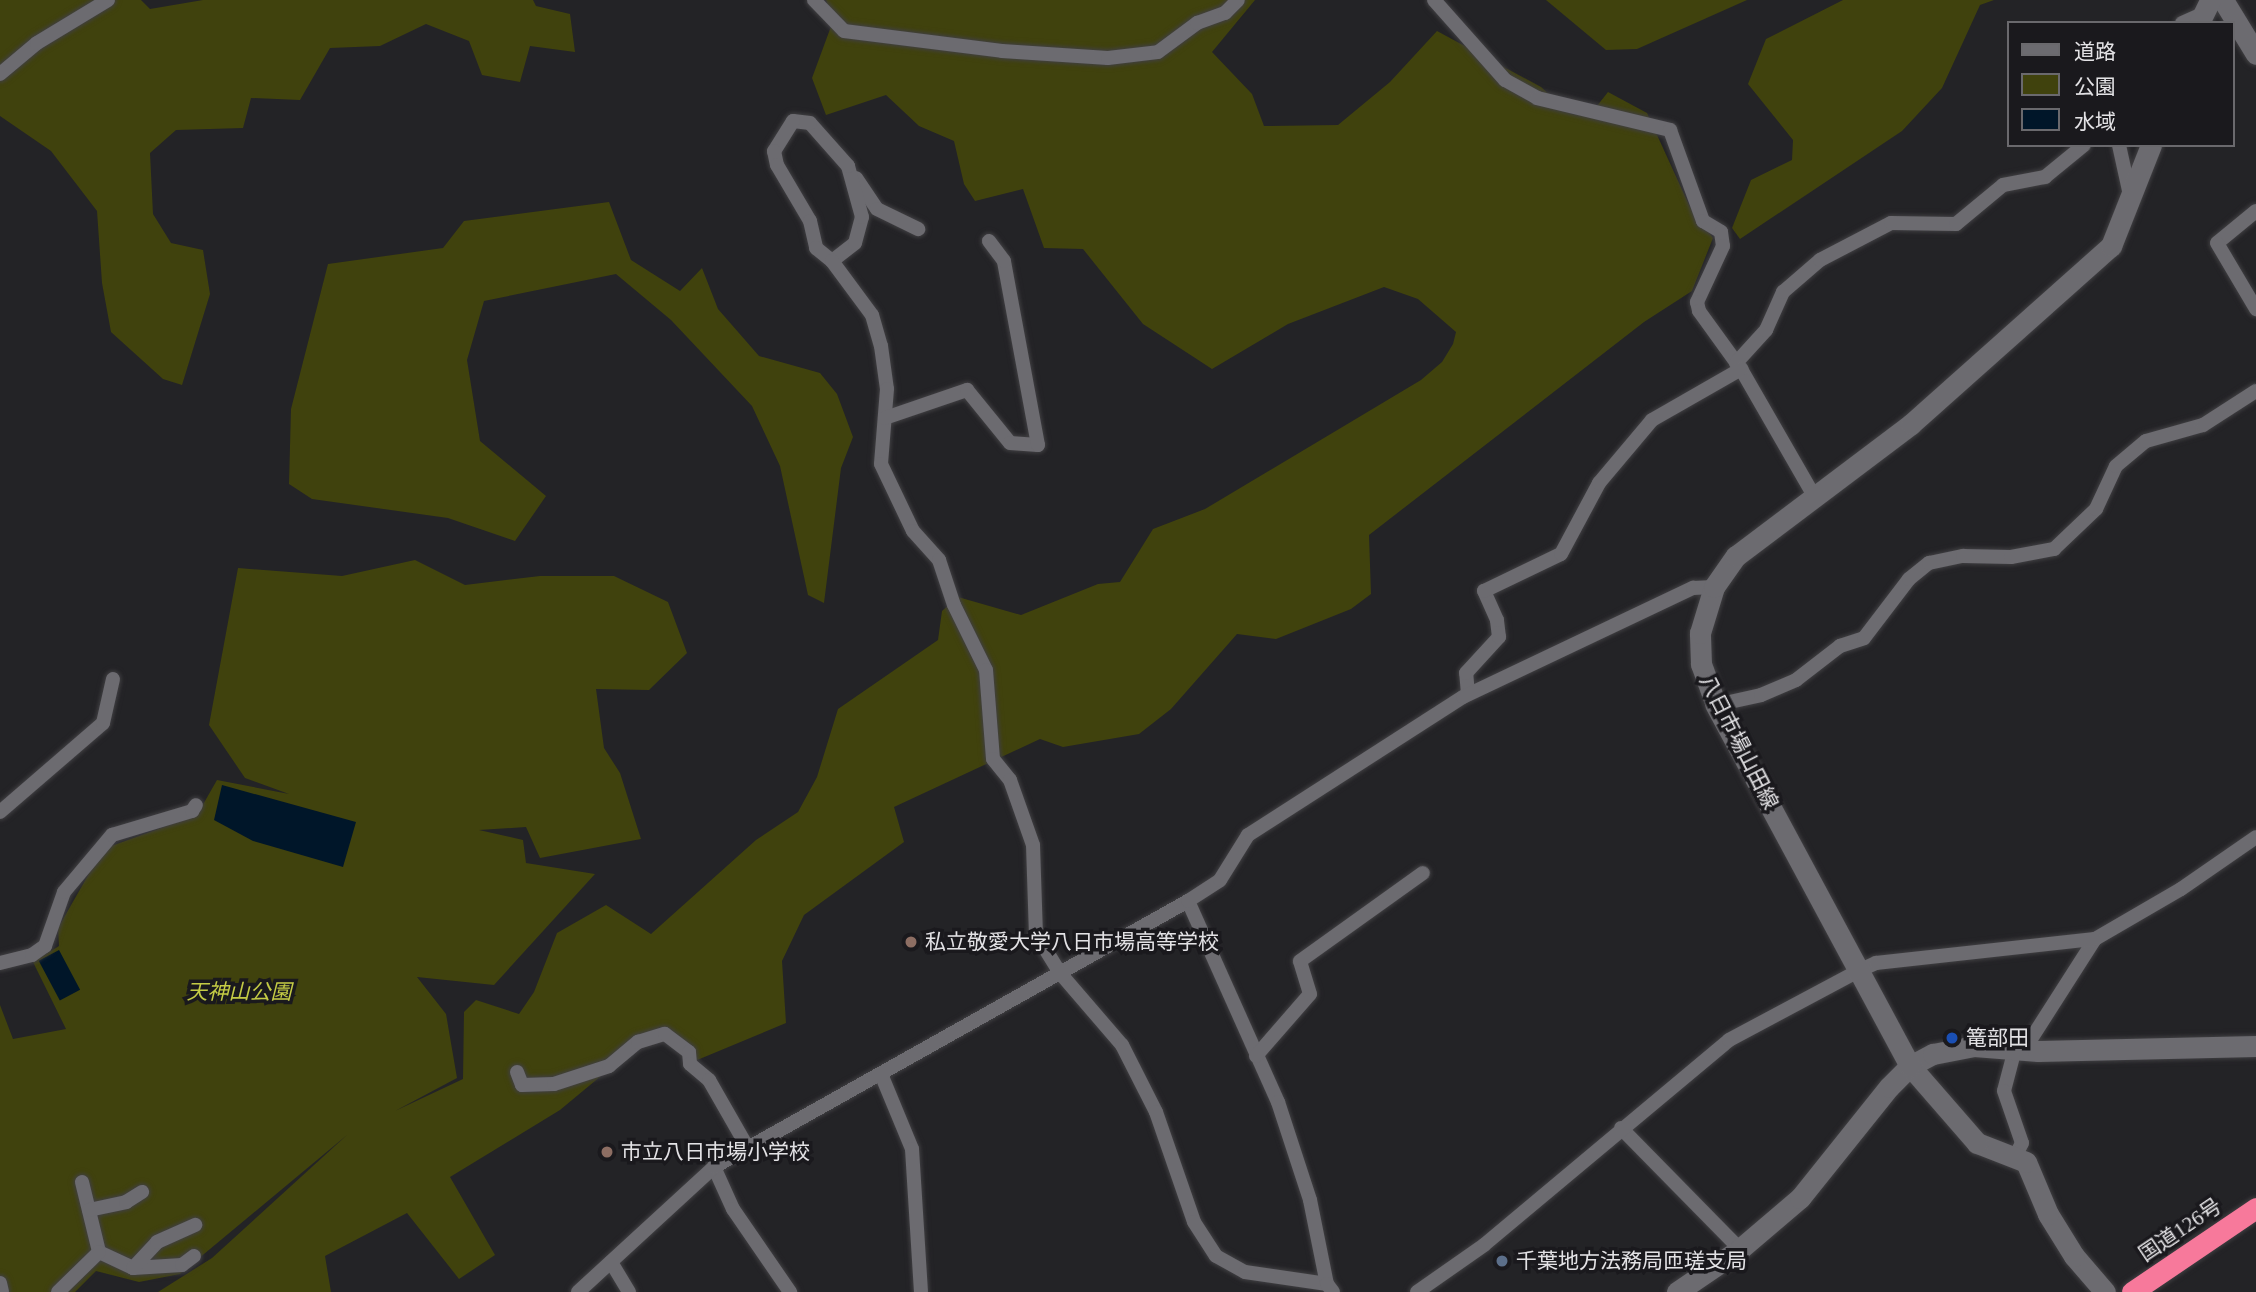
<!DOCTYPE html>
<meta charset="utf-8">
<style>
body{margin:0}
#map{position:relative;width:2256px;height:1292px;overflow:hidden;background:#232326;font-family:"Times New Roman","Noto Sans JP",serif}
div>[style]{position:absolute}
[style*='--x']{left:calc(var(--x)*1px);top:calc(var(--y)*1px);width:calc(var(--w)*1px);rotate:calc(var(--a)*1deg)}
.green>*{inset:0;background:#40420d}
.water>*{inset:0;background:#001629;transform-origin:0 0}
.roads{filter:drop-shadow(0 0 2px #403f42) drop-shadow(0 0 2px #403f42)}
.street>*{height:14px;margin:-7px;padding:0 7px;transform-origin:7px;border-radius:7px;background:#6c6b70}
.secondary>*{height:21px;margin:-10.5px;padding:0 10.5px;transform-origin:10.5px;border-radius:10.5px;background:#6c6b70}
.highway>*{height:21px;margin:-10.5px;padding:0 10.5px;transform-origin:10.5px;border-radius:10.5px;background:#f7799b}
.dots>*{width:19px;height:19px;translate:-50% -50%;box-sizing:border-box;border:4px solid #1a191d;border-radius:50%}
span{translate:-50% -50%;white-space:nowrap;text-align:center;line-height:1.15;-webkit-text-stroke:7px #1a191d;paint-order:stroke}
.street-label{font-size:21px;color:#e3e2e5}
.poi-label{font-size:21px;color:#e3e2e5}
.left{translate:0 -50%;text-align:left}
.park-label{font-size:21px;color:#c4cb45;font-style:italic}
.legend{position:absolute;left:2007px;top:21px;width:228px;height:126px;box-sizing:border-box;background:#1a191d;border:2px solid #6a696d;margin:0;padding:9px 12px;list-style:none;font-size:21px;color:#e3e2e5}
.legend li{display:flex;align-items:center;gap:14px;height:35px}
.legend b{width:35px;border:2px solid #6a696d}
</style>
<div id="map">
<div class="green">
<i style="clip-path:polygon(0 0,141px 0,150px 9px,203px 0,533px 0,536px 6px,570px 14px,575px 52px,530px 46px,520px 82px,482px 75px,469px 41px,426px 24px,380px 46px,330px 48px,300px 100px,251px 98px,243px 128px,176px 130px,150px 153px,153px 214px,171px 243px,203px 250px,210px 294px,182px 385px,163px 379px,111px 332px,102px 283px,97px 211px,51px 151px,0 116px)"></i>
<i style="clip-path:polygon(826px 0,1255px 0,1212px 52px,1252px 94px,1264px 126px,1338px 125px,1390px 82px,1437px 31px,1541px 87px,1571px 114px,1589px 116px,1608px 92px,1647px 113px,1690px 207px,1713px 238px,1692px 291px,1644px 322px,1369px 535px,1371px 594px,1351px 609px,1276px 639px,1237px 634px,1171px 709px,1139px 734px,1063px 747px,1040px 739px,894px 807px,904px 842px,804px 915px,782px 961px,786px 1023px,690px 1063px,660px 1027px,560px 1110px,450px 1177px,495px 1255px,459px 1279px,407px 1213px,325px 1256px,331px 1292px,158px 1292px,212px 1258px,347px 1135px,180px 1274px,139px 1282px,96px 1271px,75px 1292px,0 1292px,0 1005px,13px 1039px,66px 1029px,33px 962px,59px 946px,58px 928px,103px 849px,197px 815px,217px 780px,289px 794px,245px 778px,209px 725px,238px 568px,342px 576px,415px 560px,465px 585px,540px 576px,614px 576px,668px 602px,687px 653px,649px 690px,596px 689px,604px 748px,620px 773px,641px 839px,540px 858px,526px 827px,479px 830px,523px 840px,526px 863px,595px 874px,494px 985px,417px 977px,446px 1014px,457px 1078px,395px 1111px,463px 1079px,464px 1012px,476px 1000px,519px 1014px,534px 992px,557px 933px,606px 905px,651px 934px,756px 840px,798px 812px,817px 777px,838px 709px,938px 640px,942px 611px,958px 597px,1021px 615px,1098px 584px,1120px 582px,1153px 529px,1205px 509px,1421px 380px,1442px 362px,1453px 344px,1456px 332px,1418px 299px,1384px 287px,1288px 324px,1212px 369px,1143px 324px,1083px 249px,1044px 248px,1023px 189px,975px 201px,964px 184px,954px 141px,919px 126px,886px 95px,826px 115px,812px 78px,833px 21px)"></i>
<i style="clip-path:polygon(1546px 0,1747px 0,1637px 49px,1606px 50px)"></i>
<i style="clip-path:polygon(1843px 0,1994px 0,1980px 5px,1942px 88px,1902px 131px,1740px 239px,1732px 228px,1751px 180px,1792px 160px,1793px 140px,1748px 84px,1766px 39px)"></i>
<i style="clip-path:polygon(609px 202px,631px 260px,680px 291px,702px 268px,718px 309px,759px 356px,820px 373px,837px 394px,853px 437px,841px 468px,824px 603px,808px 595px,780px 466px,752px 406px,671px 320px,616px 274px,484px 301px,467px 360px,480px 441px,546px 496px,515px 541px,448px 518px,312px 499px,289px 484px,291px 409px,328px 264px,443px 248px,464px 221px)"></i>
</div>
<div class="water">
<i style="clip-path:polygon(222px 785px,356px 822px,343px 867px,253px 841px,214px 820px)"></i>
<i style="left:59px;top:950px;width:45px;height:23px;rotate:62deg"></i>
</div>
<div class="roads">
<div class="street">
<i style="--x:814;--y:0;--w:43;--a:45.9"></i>
<i style="--x:844;--y:31;--w:159;--a:7.2"></i>
<i style="--x:1002;--y:51;--w:106;--a:3.8"></i>
<i style="--x:1108;--y:58;--w:50;--a:-6.8"></i>
<i style="--x:1158;--y:52;--w:49;--a:-36.6"></i>
<i style="--x:1197;--y:23;--w:30;--a:-20"></i>
<i style="--x:1225;--y:13;--w:18;--a:-45"></i>
<i style="--x:1434;--y:0;--w:107;--a:48.4"></i>
<i style="--x:1505;--y:80;--w:37;--a:29"></i>
<i style="--x:1537;--y:98;--w:137;--a:13.5"></i>
<i style="--x:1670;--y:130;--w:97;--a:70.1"></i>
<i style="--x:1703;--y:221;--w:21;--a:31"></i>
<i style="--x:1721;--y:232;--w:14;--a:82"></i>
<i style="--x:1723;--y:246;--w:62;--a:114.9"></i>
<i style="--x:1697;--y:302;--w:9;--a:77"></i>
<i style="--x:1699;--y:311;--w:72;--a:54.1"></i>
<i style="--x:1741;--y:369;--w:144;--a:60.1"></i>
<i style="--x:2182;--y:23;--w:24;--a:-24"></i>
<i style="--x:0;--y:74;--w:48;--a:-40"></i>
<i style="--x:37;--y:43;--w:83;--a:-31.2"></i>
<i style="--x:2119;--y:145;--w:51;--a:77.6"></i>
<i style="--x:856;--y:178;--w:37;--a:56"></i>
<i style="--x:877;--y:209;--w:46;--a:26"></i>
<i style="--x:2256;--y:211;--w:50;--a:140.6"></i>
<i style="--x:2217;--y:243;--w:77;--a:59.4"></i>
<i style="--x:832;--y:261;--w:29;--a:-38"></i>
<i style="--x:855;--y:243;--w:27;--a:-75"></i>
<i style="--x:862;--y:217;--w:53;--a:-105.4"></i>
<i style="--x:848;--y:166;--w:57;--a:-131.5"></i>
<i style="--x:810;--y:123;--w:17;--a:-173"></i>
<i style="--x:793;--y:121;--w:36;--a:122"></i>
<i style="--x:774;--y:151;--w:14;--a:78"></i>
<i style="--x:777;--y:165;--w:65;--a:59.5"></i>
<i style="--x:810;--y:221;--w:28;--a:77"></i>
<i style="--x:816;--y:248;--w:21;--a:39"></i>
<i style="--x:832;--y:261;--w:67;--a:53.5"></i>
<i style="--x:872;--y:315;--w:32;--a:74"></i>
<i style="--x:881;--y:346;--w:43;--a:82.1"></i>
<i style="--x:887;--y:389;--w:75;--a:94.6"></i>
<i style="--x:881;--y:464;--w:74;--a:64.5"></i>
<i style="--x:913;--y:531;--w:39;--a:48"></i>
<i style="--x:939;--y:560;--w:47;--a:71.6"></i>
<i style="--x:954;--y:605;--w:72;--a:63.8"></i>
<i style="--x:986;--y:670;--w:89;--a:85.5"></i>
<i style="--x:993;--y:759;--w:27;--a:51"></i>
<i style="--x:1010;--y:780;--w:69;--a:70.5"></i>
<i style="--x:1033;--y:845;--w:89;--a:88.1"></i>
<i style="--x:1036;--y:934;--w:46;--a:58.4"></i>
<i style="--x:1060;--y:973;--w:95;--a:49.3"></i>
<i style="--x:1122;--y:1045;--w:75;--a:63.1"></i>
<i style="--x:1156;--y:1112;--w:116;--a:70.9"></i>
<i style="--x:1194;--y:1222;--w:40;--a:57.1"></i>
<i style="--x:1216;--y:1256;--w:33;--a:29"></i>
<i style="--x:1245;--y:1272;--w:83;--a:8.3"></i>
<i style="--x:1736;--y:363;--w:45;--a:-47.7"></i>
<i style="--x:1766;--y:330;--w:42;--a:-65.9"></i>
<i style="--x:1783;--y:292;--w:49;--a:-40.9"></i>
<i style="--x:1820;--y:260;--w:80;--a:-27.5"></i>
<i style="--x:1891;--y:223;--w:65;--a:0.9"></i>
<i style="--x:1956;--y:224;--w:61;--a:-39.7"></i>
<i style="--x:2003;--y:185;--w:43;--a:-10.8"></i>
<i style="--x:2045;--y:177;--w:50;--a:-39.4"></i>
<i style="--x:885;--y:418;--w:87;--a:-18.9"></i>
<i style="--x:967;--y:390;--w:68;--a:50.9"></i>
<i style="--x:1010;--y:443;--w:28;--a:4"></i>
<i style="--x:1038;--y:445;--w:187;--a:-100.5"></i>
<i style="--x:1004;--y:261;--w:25;--a:-127"></i>
<i style="--x:1468;--y:694;--w:21;--a:-95"></i>
<i style="--x:1466;--y:673;--w:49;--a:-47.5"></i>
<i style="--x:1499;--y:637;--w:17;--a:-97"></i>
<i style="--x:1497;--y:620;--w:32;--a:-114"></i>
<i style="--x:1484;--y:591;--w:85;--a:-25.7"></i>
<i style="--x:1561;--y:554;--w:81;--a:-61.8"></i>
<i style="--x:1599;--y:483;--w:82;--a:-49.9"></i>
<i style="--x:1652;--y:420;--w:103;--a:-29.8"></i>
<i style="--x:1716;--y:705;--w:46;--a:-12.5"></i>
<i style="--x:1761;--y:695;--w:38;--a:-23"></i>
<i style="--x:1796;--y:680;--w:56;--a:-37.7"></i>
<i style="--x:1840;--y:646;--w:25;--a:-18"></i>
<i style="--x:1864;--y:638;--w:74;--a:-52.7"></i>
<i style="--x:1909;--y:579;--w:26;--a:-39"></i>
<i style="--x:1929;--y:563;--w:35;--a:-12"></i>
<i style="--x:1963;--y:556;--w:48;--a:1.2"></i>
<i style="--x:2011;--y:557;--w:44;--a:-10.5"></i>
<i style="--x:2054;--y:549;--w:58;--a:-43.6"></i>
<i style="--x:2096;--y:509;--w:47;--a:-65.1"></i>
<i style="--x:2116;--y:466;--w:39;--a:-40"></i>
<i style="--x:2146;--y:441;--w:59;--a:-15.7"></i>
<i style="--x:2203;--y:425;--w:63;--a:-32.7"></i>
<i style="--x:0;--y:812;--w:136;--a:-40.8"></i>
<i style="--x:103;--y:723;--w:45;--a:-77.2"></i>
<i style="--x:1188;--y:901;--w:220;--a:65.9"></i>
<i style="--x:1278;--y:1102;--w:103;--a:71.9"></i>
<i style="--x:1310;--y:1200;--w:86;--a:78.6"></i>
<i style="--x:1327;--y:1284;--w:10;--a:53"></i>
<i style="--x:0;--y:963;--w:33;--a:-14"></i>
<i style="--x:32;--y:955;--w:16;--a:-35"></i>
<i style="--x:45;--y:946;--w:57;--a:-70.6"></i>
<i style="--x:64;--y:892;--w:75;--a:-49.9"></i>
<i style="--x:112;--y:835;--w:84;--a:-16.7"></i>
<i style="--x:192;--y:811;--w:7;--a:-56"></i>
<i style="--x:2015;--y:1049;--w:43;--a:104.7"></i>
<i style="--x:2004;--y:1091;--w:55;--a:70.9"></i>
<i style="--x:2022;--y:1143;--w:16;--a:117"></i>
<i style="--x:2024;--y:1050;--w:132;--a:-57.4"></i>
<i style="--x:2095;--y:939;--w:99;--a:-30.2"></i>
<i style="--x:2181;--y:889;--w:91;--a:-34.7"></i>
<i style="--x:1256;--y:1056;--w:82;--a:-48.9"></i>
<i style="--x:1310;--y:994;--w:34;--a:-107"></i>
<i style="--x:1300;--y:961;--w:151;--a:-35.6"></i>
<i style="--x:517;--y:1072;--w:14;--a:69"></i>
<i style="--x:522;--y:1085;--w:32;--a:-2"></i>
<i style="--x:554;--y:1084;--w:58;--a:-18.1"></i>
<i style="--x:609;--y:1066;--w:38;--a:-40"></i>
<i style="--x:638;--y:1042;--w:28;--a:-17"></i>
<i style="--x:665;--y:1034;--w:30;--a:37"></i>
<i style="--x:689;--y:1052;--w:12;--a:85"></i>
<i style="--x:690;--y:1064;--w:25;--a:40"></i>
<i style="--x:709;--y:1080;--w:78;--a:60.2"></i>
<i style="--x:881;--y:1074;--w:81;--a:67.5"></i>
<i style="--x:912;--y:1149;--w:143;--a:86.4"></i>
<i style="--x:1621;--y:1128;--w:170;--a:45.5"></i>
<i style="--x:714;--y:1167;--w:46;--a:65.7"></i>
<i style="--x:733;--y:1209;--w:101;--a:55.5"></i>
<i style="--x:82;--y:1182;--w:72;--a:76.3"></i>
<i style="--x:89;--y:1210;--w:38;--a:-12"></i>
<i style="--x:126;--y:1202;--w:19;--a:-32"></i>
<i style="--x:99;--y:1252;--w:38;--a:25"></i>
<i style="--x:133;--y:1268;--w:49;--a:-3.5"></i>
<i style="--x:182;--y:1265;--w:15;--a:-37"></i>
<i style="--x:611;--y:1262;--w:35;--a:59"></i>
<i style="--x:133;--y:1268;--w:35;--a:-47"></i>
<i style="--x:157;--y:1242;--w:42;--a:-24.1"></i>
<i style="--x:0;--y:1283;--w:9;--a:77"></i>
<i style="--x:58;--y:1292;--w:57;--a:-44.3"></i>
<i style="--x:578;--y:1292;--w:185;--a:-42.6"></i>
<i style="--x:714;--y:1167;--w:544;--a:-29.3"></i>
<i style="--x:1188;--y:901;--w:38;--a:-33"></i>
<i style="--x:1220;--y:880;--w:53;--a:-58.1"></i>
<i style="--x:1248;--y:835;--w:255;--a:-32.7"></i>
<i style="--x:1463;--y:697;--w:255;--a:-25.4"></i>
<i style="--x:1693;--y:588;--w:21;--a:-3"></i>
<i style="--x:1417;--y:1292;--w:82;--a:-35"></i>
<i style="--x:1484;--y:1245;--w:319;--a:-39.9"></i>
<i style="--x:1729;--y:1040;--w:146;--a:-28.1"></i>
<i style="--x:1858;--y:971;--w:20;--a:-24"></i>
<i style="--x:1876;--y:963;--w:220;--a:-6.3"></i>
</div>
<div class="secondary">
<i style="--x:2223;--y:0;--w:63;--a:58.6"></i>
<i style="--x:2199;--y:23;--w:25;--a:-64"></i>
<i style="--x:1677;--y:1292;--w:76;--a:-34.3"></i>
<i style="--x:1740;--y:1249;--w:79;--a:-40.4"></i>
<i style="--x:1800;--y:1198;--w:142;--a:-51.3"></i>
<i style="--x:1889;--y:1087;--w:30;--a:-45"></i>
<i style="--x:1910;--y:1066;--w:26;--a:-28"></i>
<i style="--x:1933;--y:1054;--w:42;--a:-11"></i>
<i style="--x:1974;--y:1046;--w:64;--a:4.5"></i>
<i style="--x:2038;--y:1051;--w:218;--a:-1.3"></i>
<i style="--x:2105;--y:1292;--w:48;--a:-130.7"></i>
<i style="--x:2074;--y:1256;--w:49;--a:-121.8"></i>
<i style="--x:2048;--y:1214;--w:56;--a:-112.9"></i>
<i style="--x:2026;--y:1162;--w:53;--a:-158.8"></i>
<i style="--x:1977;--y:1143;--w:102;--a:-131"></i>
<i style="--x:1910;--y:1066;--w:410;--a:-118.3"></i>
<i style="--x:1716;--y:705;--w:44;--a:-110.1"></i>
<i style="--x:1701;--y:664;--w:31;--a:-92"></i>
<i style="--x:1700;--y:633;--w:48;--a:-73.1"></i>
<i style="--x:1714;--y:587;--w:38;--a:-55"></i>
<i style="--x:1736;--y:556;--w:219;--a:-37"></i>
<i style="--x:1911;--y:424;--w:268;--a:-41.7"></i>
<i style="--x:2111;--y:246;--w:109;--a:-68.4"></i>
</div>
<div class="highway">
<i style="--x:2132;--y:1292;--w:150;--a:-34.1"></i>
</div>
</div>
<div class="dots">
<i style="left:911px;top:942px;background:#8d6e63"></i>
<i style="left:1952px;top:1038px;background:#1a4fb4"></i>
<i style="left:607px;top:1152px;background:#8d6e63"></i>
<i style="left:1502px;top:1261px;background:#5c6f8a"></i>
</div>
<div class="street-label">
<span style="left:1739px;top:742px;rotate:63deg">八日市場山田線</span>
<span style="left:2180px;top:1230px;rotate:-34deg">国道126号</span>
</div>
<div class="poi-label">
<span class="left" style="left:925px;top:942px">私立敬愛大学八日市場高等学校</span>
<span class="left" style="left:1966px;top:1038px">篭部田</span>
<span class="left" style="left:621px;top:1152px">市立八日市場小学校</span>
<span class="left" style="left:1516px;top:1261px">千葉地方法務局匝瑳支局</span>
</div>
<div class="park-label">
<span style="left:239px;top:992px">天神山公園</span>
</div>
<ul class="legend">
<li><b style="height:9px;background:#6c6b70"></b>道路</li>
<li><b style="height:19px;background:#40420d"></b>公園</li>
<li><b style="height:19px;background:#001629"></b>水域</li>
</ul>
</div>
